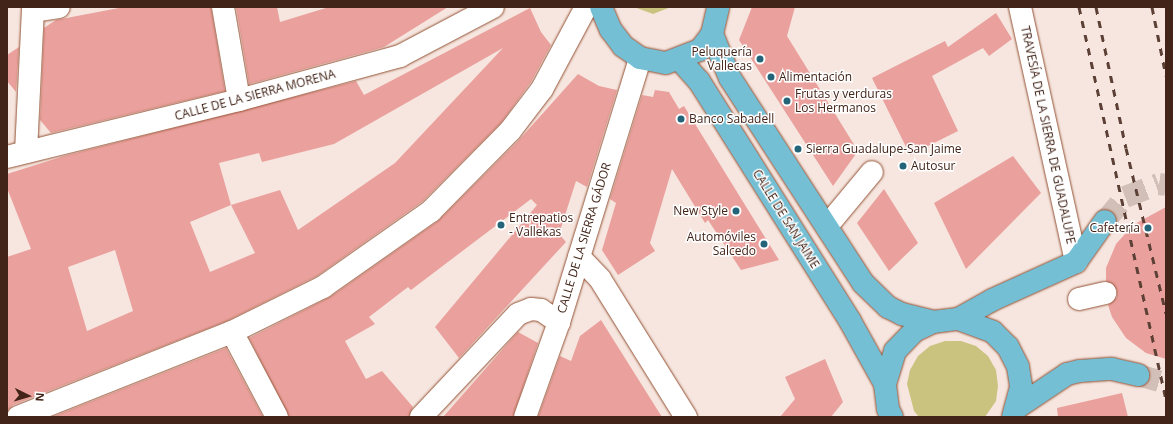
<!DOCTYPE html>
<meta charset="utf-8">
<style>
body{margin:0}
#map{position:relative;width:1173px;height:424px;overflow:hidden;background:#f6e6df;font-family:"Open Sans",sans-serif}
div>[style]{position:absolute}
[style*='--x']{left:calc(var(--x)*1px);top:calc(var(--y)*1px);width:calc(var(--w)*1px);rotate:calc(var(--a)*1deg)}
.green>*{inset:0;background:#cac380}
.building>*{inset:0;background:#eaa09c}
.major-tunnel>*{height:22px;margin-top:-11px;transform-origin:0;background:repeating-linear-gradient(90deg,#d2bfb7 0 22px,transparent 0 33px)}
.roads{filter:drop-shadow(0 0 1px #935033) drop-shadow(0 0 1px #935033)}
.minor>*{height:22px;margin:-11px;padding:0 11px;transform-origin:11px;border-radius:11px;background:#fff}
.major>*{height:22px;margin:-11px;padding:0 11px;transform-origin:11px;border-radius:11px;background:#74bfd4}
.rail>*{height:3px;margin-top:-1.5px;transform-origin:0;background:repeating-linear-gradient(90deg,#5c4035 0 7px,transparent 0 14px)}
.dots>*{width:11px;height:11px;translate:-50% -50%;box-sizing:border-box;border:2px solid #fff;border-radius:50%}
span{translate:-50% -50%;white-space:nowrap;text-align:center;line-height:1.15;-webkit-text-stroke:3px #fff;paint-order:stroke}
.poi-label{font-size:12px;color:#422418}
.right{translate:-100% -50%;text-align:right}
.left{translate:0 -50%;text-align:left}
.street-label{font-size:12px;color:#422418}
.frame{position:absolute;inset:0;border:8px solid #422418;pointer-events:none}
.north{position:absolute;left:8px;top:376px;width:40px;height:40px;-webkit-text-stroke:3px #fff;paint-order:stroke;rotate:95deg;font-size:11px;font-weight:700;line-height:16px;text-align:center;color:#422418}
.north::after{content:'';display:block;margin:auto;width:14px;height:18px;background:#422418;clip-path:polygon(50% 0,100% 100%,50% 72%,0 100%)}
</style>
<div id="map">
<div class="green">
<i style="clip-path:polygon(634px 7px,671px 7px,653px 14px)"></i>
<i style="clip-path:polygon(945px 341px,961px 341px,976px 346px,988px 356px,996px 370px,998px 386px,996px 401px,985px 417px,919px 417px,914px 411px,907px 384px,910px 370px,918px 356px,930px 346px)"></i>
</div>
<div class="building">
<i style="clip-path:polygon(124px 7px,211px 7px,225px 91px,51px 133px,40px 120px,44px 28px,56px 20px)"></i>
<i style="clip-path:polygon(236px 7px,277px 7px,280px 22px,329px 7px,448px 7px,384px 47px,249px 84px)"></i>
<i style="clip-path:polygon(752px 7px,795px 7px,787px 36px,858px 151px,833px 186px,739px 40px)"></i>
<i style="clip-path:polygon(evenodd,530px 8px,541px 32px,551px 45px,531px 82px,501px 123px,423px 201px,317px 276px,227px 321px,13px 405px,7px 412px,7px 257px,31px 249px,7px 188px,7px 174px,64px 156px,356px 81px,364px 95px,530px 8px,503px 48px,395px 163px,298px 230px,280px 190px,231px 205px,219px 163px,259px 153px,262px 162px,334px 144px,503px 48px,530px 8px,231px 205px,255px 253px,210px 272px,190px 222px,231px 205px,530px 8px,115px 250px,133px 311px,87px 331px,68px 267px,115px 250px)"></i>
<i style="clip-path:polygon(996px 13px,1012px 39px,989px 56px,983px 48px,932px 76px,958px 131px,910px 155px,872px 78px,945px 41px,948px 47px)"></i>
<i style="clip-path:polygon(19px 47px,16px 92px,7px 81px,7px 55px)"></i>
<i style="clip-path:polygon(578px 74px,599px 86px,617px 90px,587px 187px,576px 181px,559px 234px,566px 242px,459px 358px,435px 327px,537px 205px,531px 199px,411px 290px,408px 287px,369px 317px,375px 324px,345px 341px,366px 379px,382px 371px,413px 407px,409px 417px,289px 417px,249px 338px,330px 297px,438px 221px,519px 140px)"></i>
<i style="clip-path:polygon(655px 90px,669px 92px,679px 109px,684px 106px,779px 260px,741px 270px,708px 220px,705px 223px,672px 169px,650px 243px,655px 251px,618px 275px,602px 250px,616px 203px,610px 199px,642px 95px,653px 97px)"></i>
<i style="clip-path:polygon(1013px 156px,1041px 193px,966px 269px,934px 203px)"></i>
<i style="clip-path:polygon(884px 189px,918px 243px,889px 271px,857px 223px)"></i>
<i style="clip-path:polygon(1166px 207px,1166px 359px,1146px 353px,1126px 338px,1112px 317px,1108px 305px,1117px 297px,1117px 290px,1106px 281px,1106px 268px,1116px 244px,1133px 225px)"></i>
<i style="clip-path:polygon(601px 320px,662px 417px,538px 417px,560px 356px,571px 361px,580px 336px)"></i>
<i style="clip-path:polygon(518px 332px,538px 343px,513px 417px,443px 417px)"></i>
<i style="clip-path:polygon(226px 348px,263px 417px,52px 417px)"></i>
<i style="clip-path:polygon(825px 359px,843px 402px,831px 417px,780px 417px,795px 399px,785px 377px)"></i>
<i style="clip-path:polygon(1122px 393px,1128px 417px,1058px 417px,1057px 408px)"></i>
</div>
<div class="major-tunnel">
<i style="--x:1105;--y:221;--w:31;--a:-50"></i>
<i style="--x:1125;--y:197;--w:36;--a:-21"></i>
<i style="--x:1159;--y:184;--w:7;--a:8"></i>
<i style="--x:1138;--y:375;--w:29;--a:16"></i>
</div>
<div class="roads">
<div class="minor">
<i style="--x:223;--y:7;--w:94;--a:80.2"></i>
<i style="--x:1020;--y:7;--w:261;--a:77.6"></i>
<i style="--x:34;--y:11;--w:25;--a:-9"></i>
<i style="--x:26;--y:152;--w:145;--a:-87.2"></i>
<i style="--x:7;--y:157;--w:239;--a:-13.8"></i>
<i style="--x:239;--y:100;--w:167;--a:-15.3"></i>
<i style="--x:400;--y:56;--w:105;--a:-27.8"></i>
<i style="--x:827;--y:226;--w:70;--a:-50.2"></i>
<i style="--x:579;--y:257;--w:30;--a:46"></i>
<i style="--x:600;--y:279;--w:163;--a:58.1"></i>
<i style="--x:1079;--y:299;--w:27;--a:-13"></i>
<i style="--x:232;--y:332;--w:96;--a:62.1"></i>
<i style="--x:18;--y:417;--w:230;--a:-21.7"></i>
<i style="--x:232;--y:332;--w:102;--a:-26.3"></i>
<i style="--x:323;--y:287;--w:132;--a:-35.1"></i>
<i style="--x:431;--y:211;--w:112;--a:-45.4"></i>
<i style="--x:510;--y:131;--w:53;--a:-52.7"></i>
<i style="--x:542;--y:89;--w:93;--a:-61.8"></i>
<i style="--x:421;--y:417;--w:141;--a:-46.7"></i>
<i style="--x:518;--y:314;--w:14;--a:-21"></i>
<i style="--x:531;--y:309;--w:10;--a:6"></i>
<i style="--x:541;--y:310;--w:22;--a:34"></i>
<i style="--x:525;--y:417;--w:101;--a:-70.3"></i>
<i style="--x:559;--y:322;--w:276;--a:-72.9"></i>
</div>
<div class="major">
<i style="--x:601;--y:7;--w:25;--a:67"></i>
<i style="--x:611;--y:30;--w:20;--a:53"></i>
<i style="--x:623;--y:46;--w:21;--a:35"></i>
<i style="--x:640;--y:58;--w:26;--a:11"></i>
<i style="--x:666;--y:63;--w:36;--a:-21"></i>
<i style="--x:700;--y:50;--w:20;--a:-53"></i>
<i style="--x:712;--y:34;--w:28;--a:-77"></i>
<i style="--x:712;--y:34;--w:48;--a:67.8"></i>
<i style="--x:730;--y:78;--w:244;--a:57"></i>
<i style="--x:863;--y:283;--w:35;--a:44"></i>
<i style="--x:888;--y:307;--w:16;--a:27"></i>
<i style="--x:902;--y:314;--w:32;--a:14"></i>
<i style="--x:680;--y:60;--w:28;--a:48"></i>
<i style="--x:699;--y:81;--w:284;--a:57.8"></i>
<i style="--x:850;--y:321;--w:72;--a:60.9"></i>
<i style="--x:958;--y:319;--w:39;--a:-29"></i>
<i style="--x:992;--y:300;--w:92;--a:-24.3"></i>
<i style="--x:1076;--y:262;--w:50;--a:-54.7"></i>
<i style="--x:1018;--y:407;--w:59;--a:-34"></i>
<i style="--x:1067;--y:374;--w:13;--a:-13"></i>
<i style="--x:1080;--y:371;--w:32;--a:-4"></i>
<i style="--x:1112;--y:369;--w:27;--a:13"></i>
<i style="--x:892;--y:417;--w:9;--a:-117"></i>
<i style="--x:888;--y:409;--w:25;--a:-97"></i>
<i style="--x:885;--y:384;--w:34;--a:-73"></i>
<i style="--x:895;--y:351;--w:28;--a:-46"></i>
<i style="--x:914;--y:331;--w:21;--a:-25"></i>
<i style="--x:933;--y:322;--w:25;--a:-7"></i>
<i style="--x:958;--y:319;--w:37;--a:20"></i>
<i style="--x:993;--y:332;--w:21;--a:45"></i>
<i style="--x:1008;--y:347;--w:22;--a:63"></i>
<i style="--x:1018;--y:367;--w:20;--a:81"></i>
<i style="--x:1021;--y:387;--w:31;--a:105"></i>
</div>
</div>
<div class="rail">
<i style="--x:1079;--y:7;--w:401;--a:77.5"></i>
<i style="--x:1096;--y:7;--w:144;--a:78"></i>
<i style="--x:1126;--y:148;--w:170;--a:76.4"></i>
<i style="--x:1152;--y:7;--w:70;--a:78.5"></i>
</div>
<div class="dots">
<i style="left:760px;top:59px;background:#246479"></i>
<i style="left:771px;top:77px;background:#246479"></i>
<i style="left:787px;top:101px;background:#246479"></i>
<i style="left:681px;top:119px;background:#246479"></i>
<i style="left:798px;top:149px;background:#246479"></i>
<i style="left:903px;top:166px;background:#246479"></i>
<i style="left:736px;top:211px;background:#246479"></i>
<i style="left:501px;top:225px;background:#246479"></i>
<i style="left:1148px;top:228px;background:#246479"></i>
<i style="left:764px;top:244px;background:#246479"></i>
</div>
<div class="poi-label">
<span class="right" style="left:752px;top:59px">Peluquería<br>Vallecas</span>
<span class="left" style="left:779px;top:77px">Alimentación</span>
<span class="left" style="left:795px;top:101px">Frutas y verduras<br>Los Hermanos</span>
<span class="left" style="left:689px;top:119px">Banco Sabadell</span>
<span class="left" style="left:806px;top:149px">Sierra Guadalupe-San Jaime</span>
<span class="left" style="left:911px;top:166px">Autosur</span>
<span class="right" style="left:728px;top:211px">New Style</span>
<span class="left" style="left:509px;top:225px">Entrepatios<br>- Vallekas</span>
<span class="right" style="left:1140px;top:228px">Cafetería</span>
<span class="right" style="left:756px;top:244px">Automóviles<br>Salcedo</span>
</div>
<div class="street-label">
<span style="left:255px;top:95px;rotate:-15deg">CALLE DE LA SIERRA MORENA</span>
<span style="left:1048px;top:135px;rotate:78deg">TRAVESÍA DE LA SIERRA DE GUADALUPE</span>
<span style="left:786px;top:219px;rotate:58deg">CALLE DE SAN JAIME</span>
<span style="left:584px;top:238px;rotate:-73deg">CALLE DE LA SIERRA GÁDOR</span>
</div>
<div class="frame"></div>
<div class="north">N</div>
</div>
